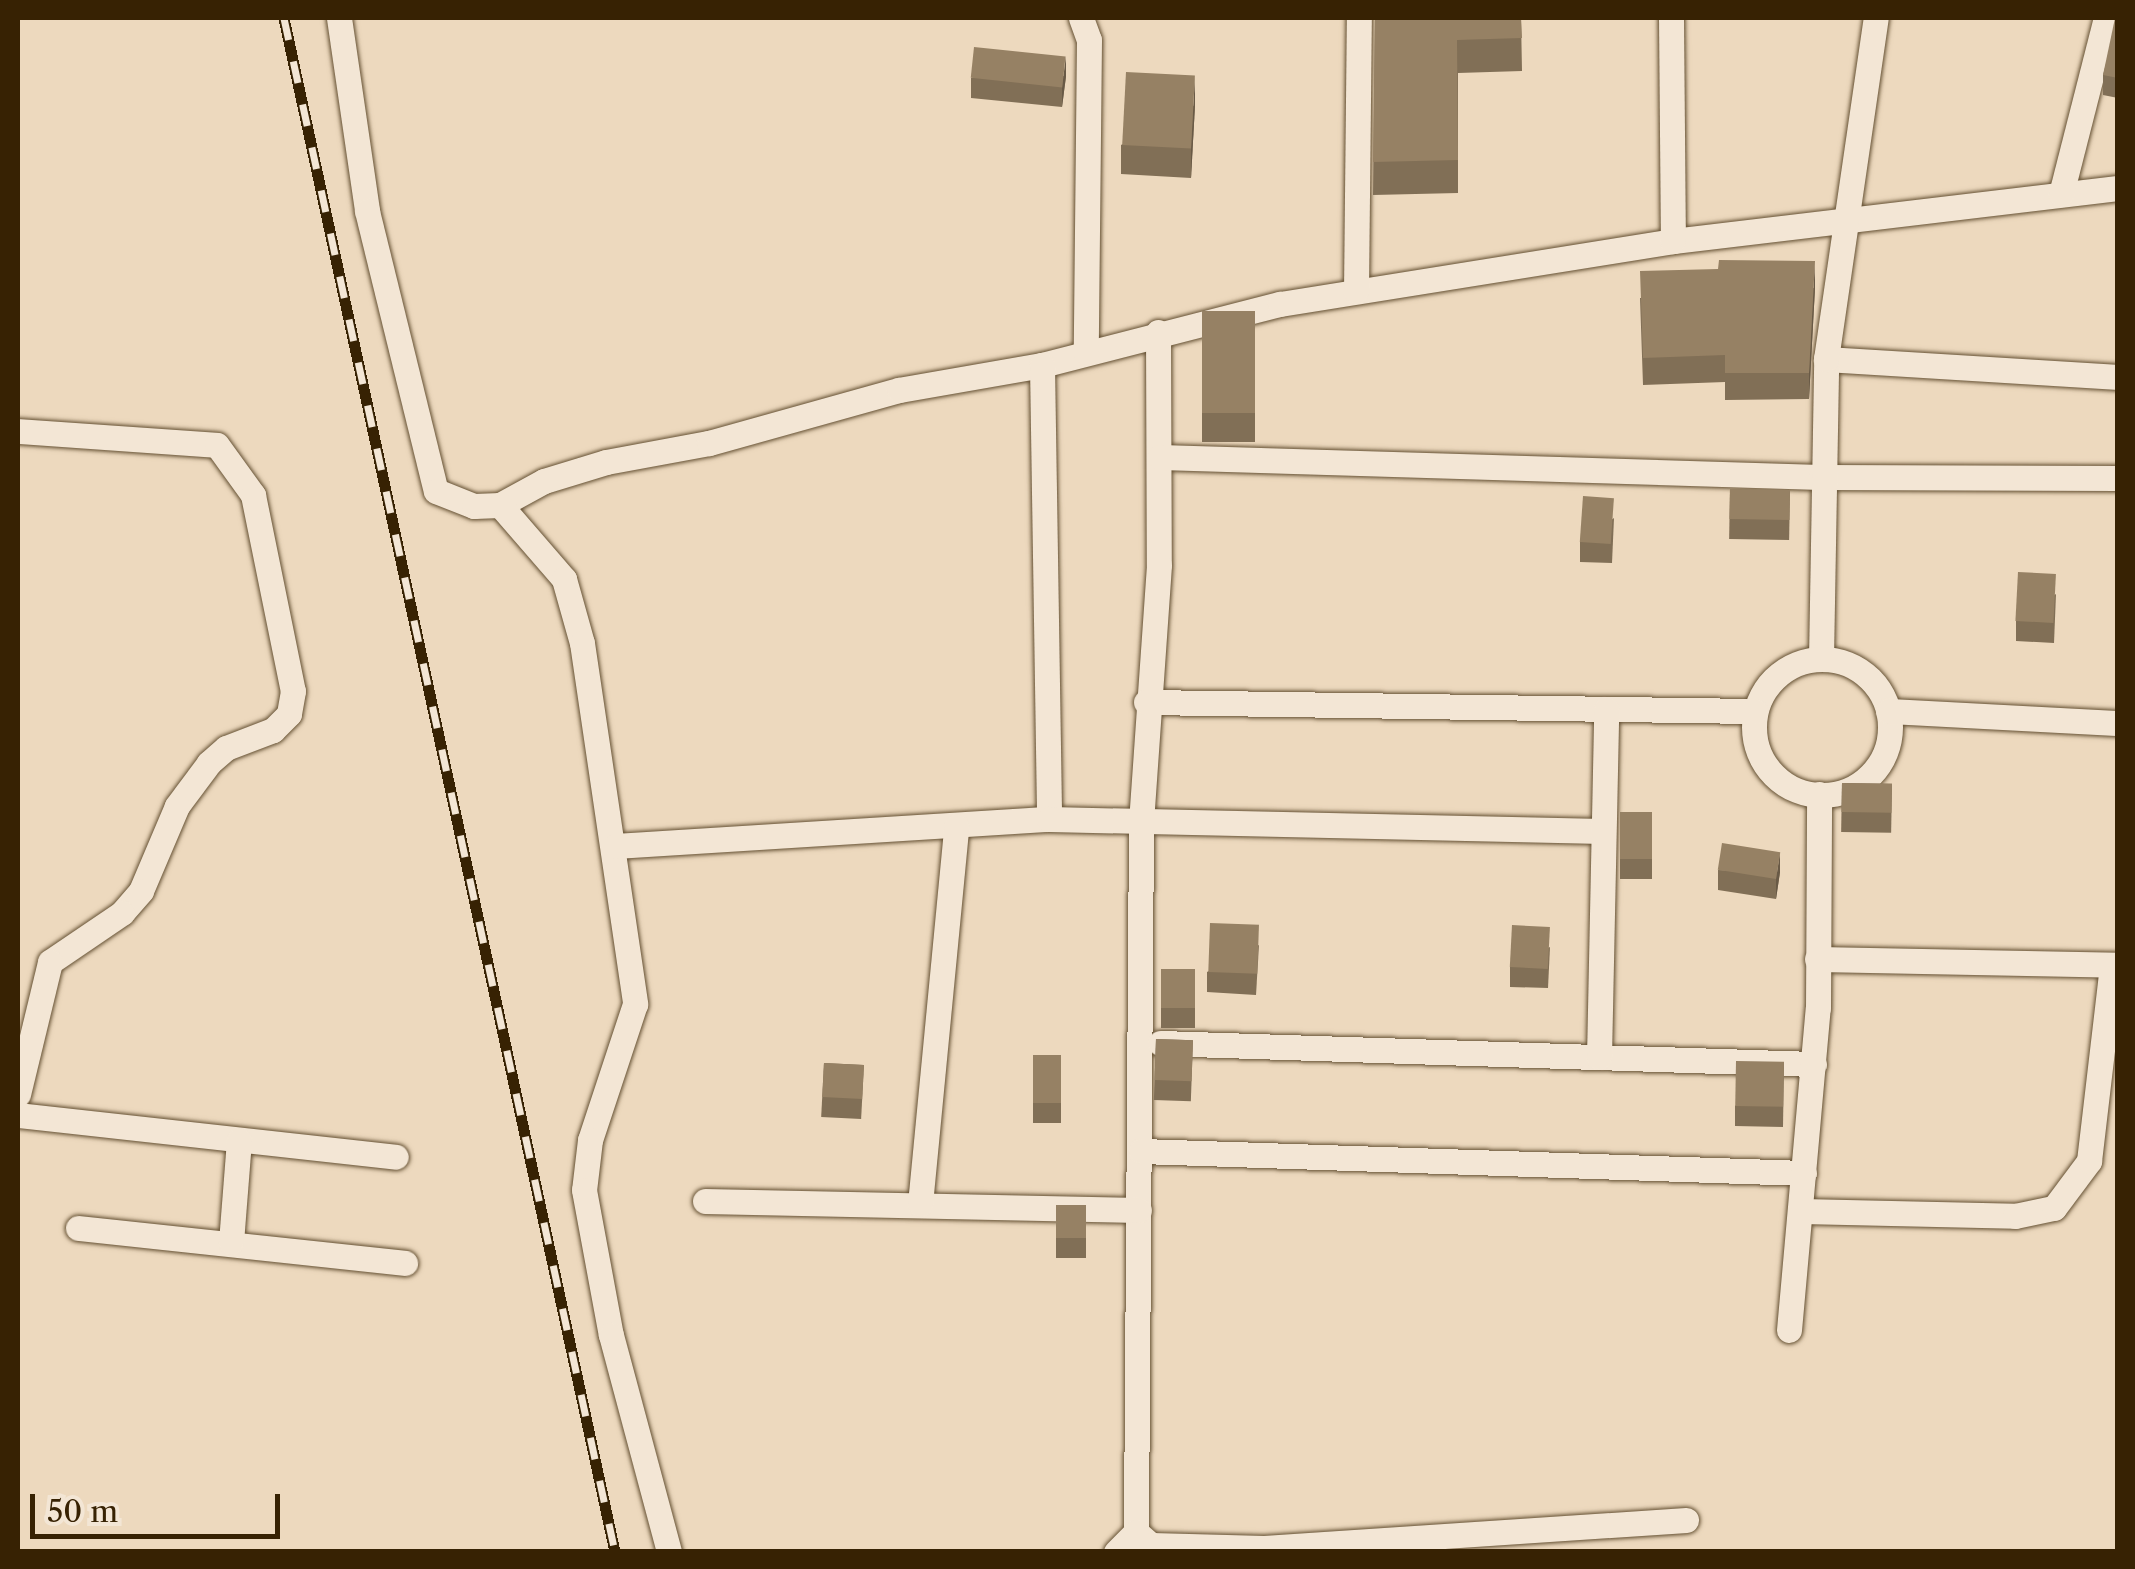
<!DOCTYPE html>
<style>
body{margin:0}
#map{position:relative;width:2135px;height:1569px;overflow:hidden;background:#edd9be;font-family:"Libre Caslon Text",serif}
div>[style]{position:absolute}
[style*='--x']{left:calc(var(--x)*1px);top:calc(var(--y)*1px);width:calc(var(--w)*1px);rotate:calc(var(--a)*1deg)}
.roads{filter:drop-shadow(0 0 2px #645032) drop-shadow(0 0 2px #645032)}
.minor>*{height:25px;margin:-12.5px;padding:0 12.5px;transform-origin:12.5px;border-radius:12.5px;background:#f3e6d5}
.minor>.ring{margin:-12.5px;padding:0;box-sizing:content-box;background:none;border:25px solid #f3e6d5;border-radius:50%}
.rail>*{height:11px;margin-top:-5.5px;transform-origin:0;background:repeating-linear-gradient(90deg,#f3e6d5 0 22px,#372203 0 44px);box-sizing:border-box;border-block:2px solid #372203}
.wall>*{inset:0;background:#816f56;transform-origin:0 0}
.shaded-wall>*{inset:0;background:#695a46}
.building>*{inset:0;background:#968164;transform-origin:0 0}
span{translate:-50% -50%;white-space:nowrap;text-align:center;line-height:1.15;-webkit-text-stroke:8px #f3e6d5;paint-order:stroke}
.frame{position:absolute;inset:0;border:20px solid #372203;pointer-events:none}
.scale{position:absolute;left:30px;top:1494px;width:250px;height:45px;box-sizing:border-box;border:5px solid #372203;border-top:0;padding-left:12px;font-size:30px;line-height:35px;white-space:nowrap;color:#372203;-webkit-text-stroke:8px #f3e6d5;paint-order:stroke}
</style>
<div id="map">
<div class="roads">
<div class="minor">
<i style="--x:339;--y:18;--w:195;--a:81.7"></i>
<i style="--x:367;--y:211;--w:288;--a:76.2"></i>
<i style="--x:436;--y:491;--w:41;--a:21.5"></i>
<i style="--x:474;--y:506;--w:26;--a:-2"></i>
<i style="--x:500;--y:505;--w:50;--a:-28.6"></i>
<i style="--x:544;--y:481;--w:65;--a:-17"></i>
<i style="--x:606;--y:462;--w:105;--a:-10.5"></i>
<i style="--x:709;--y:443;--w:197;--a:-15.6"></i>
<i style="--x:899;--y:390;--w:145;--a:-9.9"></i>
<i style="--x:1042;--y:365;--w:246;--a:-14.4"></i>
<i style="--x:1280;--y:304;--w:398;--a:-9.1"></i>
<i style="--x:1673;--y:241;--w:448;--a:-6.8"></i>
<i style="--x:1081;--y:18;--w:23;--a:70"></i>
<i style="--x:1089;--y:40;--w:312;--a:90.6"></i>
<i style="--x:1671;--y:18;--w:223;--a:89.5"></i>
<i style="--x:2061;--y:194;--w:182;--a:-75.7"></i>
<i style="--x:1356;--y:291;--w:273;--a:-89.4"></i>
<i style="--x:1158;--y:332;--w:233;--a:89.8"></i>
<i style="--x:1159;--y:565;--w:261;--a:94"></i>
<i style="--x:1141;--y:825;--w:707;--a:90.41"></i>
<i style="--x:1136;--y:1532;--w:20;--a:41"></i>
<i style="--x:1151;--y:1545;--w:113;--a:1.5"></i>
<i style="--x:1264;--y:1548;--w:423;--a:-3.8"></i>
<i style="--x:1826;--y:359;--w:293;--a:3.5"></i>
<i style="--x:1042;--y:365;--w:454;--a:89.1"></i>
<i style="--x:18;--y:431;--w:199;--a:4"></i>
<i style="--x:217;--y:445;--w:62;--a:54.2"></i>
<i style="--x:253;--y:495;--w:200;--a:78.5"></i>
<i style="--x:293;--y:691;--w:23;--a:100"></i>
<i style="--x:289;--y:714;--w:23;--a:135"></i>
<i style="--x:273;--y:730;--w:50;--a:159"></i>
<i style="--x:226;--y:748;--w:23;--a:139"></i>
<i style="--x:209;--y:763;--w:54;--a:126.7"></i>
<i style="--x:177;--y:806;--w:92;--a:113"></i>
<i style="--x:141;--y:891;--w:29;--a:131"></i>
<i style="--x:122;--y:913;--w:87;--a:145.8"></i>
<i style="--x:50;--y:962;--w:136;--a:103.6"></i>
<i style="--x:1160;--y:457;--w:661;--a:1.73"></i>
<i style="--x:1821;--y:477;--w:297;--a:0.2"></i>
<i style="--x:500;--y:505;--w:98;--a:49.1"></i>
<i style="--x:564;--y:579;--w:66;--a:74.3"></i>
<i style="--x:582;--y:643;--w:365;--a:81.6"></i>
<i style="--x:635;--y:1004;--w:143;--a:108.3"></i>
<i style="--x:590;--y:1140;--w:50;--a:96.8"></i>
<i style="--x:584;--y:1190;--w:147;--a:79.5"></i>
<i style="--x:611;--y:1335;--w:225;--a:75"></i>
<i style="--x:1821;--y:659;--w:300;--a:-89"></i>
<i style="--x:1826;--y:359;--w:345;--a:-81.7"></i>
<i class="ring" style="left:1754px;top:659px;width:111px;height:111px"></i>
<i style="--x:1146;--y:702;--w:609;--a:0.85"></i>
<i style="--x:1888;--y:711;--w:230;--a:3"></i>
<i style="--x:615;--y:846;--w:435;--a:-3.6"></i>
<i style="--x:1049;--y:819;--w:554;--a:1.24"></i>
<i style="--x:1817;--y:959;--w:301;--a:1.1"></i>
<i style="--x:1160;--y:1043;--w:654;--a:1.84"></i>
<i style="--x:1599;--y:1057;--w:348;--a:-88.8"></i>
<i style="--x:18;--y:1115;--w:380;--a:6.3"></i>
<i style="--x:1141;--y:1151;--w:663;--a:1.9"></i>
<i style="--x:705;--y:1201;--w:434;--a:1.2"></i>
<i style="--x:920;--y:1204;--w:379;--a:-84.5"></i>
<i style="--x:1801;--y:1211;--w:214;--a:1.3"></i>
<i style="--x:2015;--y:1216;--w:40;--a:-12"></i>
<i style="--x:2054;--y:1208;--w:59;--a:-53.3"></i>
<i style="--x:2089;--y:1161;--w:197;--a:-83.3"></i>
<i style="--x:78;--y:1228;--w:329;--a:6.1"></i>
<i style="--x:231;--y:1242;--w:102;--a:-85.5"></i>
<i style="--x:1789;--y:1330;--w:323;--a:-84.9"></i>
<i style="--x:1818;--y:1008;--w:214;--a:-89.7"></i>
<i style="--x:1116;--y:1552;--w:28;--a:-45"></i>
</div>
</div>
<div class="rail">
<i style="--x:284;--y:18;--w:1569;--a:77.82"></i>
</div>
<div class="wall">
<i style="clip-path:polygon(1375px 18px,1521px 18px,1522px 71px,1458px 73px,1458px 193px,1373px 195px)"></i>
<i style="clip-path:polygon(2118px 18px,2118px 98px,2103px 95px,2103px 75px)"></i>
<i style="clip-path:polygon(1066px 76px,1062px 107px,971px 98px,971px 78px)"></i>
<i style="clip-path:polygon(1195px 105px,1191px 178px,1121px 174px,1121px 145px)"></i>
<i style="clip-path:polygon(1815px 288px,1809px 399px,1725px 400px,1725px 382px,1643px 385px,1640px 298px)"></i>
<i style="left:1202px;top:311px;width:53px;height:131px"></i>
<i style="left:1730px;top:489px;width:60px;height:50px;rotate:1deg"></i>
<i style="clip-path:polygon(1614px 518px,1612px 563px,1580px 562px,1580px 542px)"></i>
<i style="clip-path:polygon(2056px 594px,2054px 643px,2016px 641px,2016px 621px)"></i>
<i style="left:1842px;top:783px;width:50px;height:49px;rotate:1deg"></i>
<i style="left:1620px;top:812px;width:32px;height:67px"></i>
<i style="clip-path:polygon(1718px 870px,1780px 872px,1776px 899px,1718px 890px)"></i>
<i style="clip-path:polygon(1259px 945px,1256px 995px,1207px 992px,1207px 972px)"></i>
<i style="clip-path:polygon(1550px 947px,1548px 988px,1510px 987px,1510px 967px)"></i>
<i style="left:1195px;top:969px;width:59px;height:34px;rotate:90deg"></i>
<i style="left:1156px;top:1039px;width:37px;height:61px;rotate:2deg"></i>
<i style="left:1033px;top:1055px;width:28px;height:68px"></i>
<i style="clip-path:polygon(1784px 1062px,1783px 1127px,1735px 1126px,1735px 1106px)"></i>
<i style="left:824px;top:1063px;width:40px;height:54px;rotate:3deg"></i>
<i style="left:1056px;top:1205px;width:30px;height:53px"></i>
</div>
<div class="shaded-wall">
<i style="clip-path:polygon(1066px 56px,1066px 76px,1062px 107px,1062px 87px)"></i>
<i style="clip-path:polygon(1195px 76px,1195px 105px,1191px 178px,1191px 148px)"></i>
<i style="clip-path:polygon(1815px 261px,1815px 288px,1809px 399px,1809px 373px)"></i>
<i style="clip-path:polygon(1780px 852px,1780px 872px,1776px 899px,1776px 879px)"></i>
</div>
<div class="building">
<i style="clip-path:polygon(1375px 18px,1521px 18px,1522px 38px,1457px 40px,1458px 160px,1373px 162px)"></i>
<i style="clip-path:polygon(2115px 18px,2118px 18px,2118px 78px,2103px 75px)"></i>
<i style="left:974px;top:47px;width:92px;height:31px;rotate:6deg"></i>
<i style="left:1126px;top:72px;width:69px;height:73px;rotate:3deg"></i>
<i style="clip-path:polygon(1719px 260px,1815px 261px,1809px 373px,1725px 373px,1725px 355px,1643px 358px,1640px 271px,1718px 269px)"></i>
<i style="left:1202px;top:311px;width:53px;height:102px"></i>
<i style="left:1730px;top:489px;width:60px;height:30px;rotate:1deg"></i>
<i style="left:1583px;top:496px;width:31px;height:46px;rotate:4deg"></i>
<i style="left:2018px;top:572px;width:38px;height:49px;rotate:3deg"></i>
<i style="left:1842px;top:783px;width:50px;height:29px;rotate:1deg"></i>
<i style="left:1620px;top:812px;width:32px;height:47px"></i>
<i style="left:1722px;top:843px;width:59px;height:27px;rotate:9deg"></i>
<i style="left:1210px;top:923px;width:49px;height:49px;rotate:2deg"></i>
<i style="left:1512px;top:925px;width:38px;height:42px;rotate:3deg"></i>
<i style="left:1195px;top:969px;width:39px;height:34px;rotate:90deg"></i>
<i style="left:1156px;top:1039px;width:37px;height:41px;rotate:2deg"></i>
<i style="left:1033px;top:1055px;width:28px;height:48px"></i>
<i style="left:1736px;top:1061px;width:48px;height:45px;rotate:1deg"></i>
<i style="left:824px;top:1063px;width:40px;height:34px;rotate:3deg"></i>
<i style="left:1056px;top:1205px;width:30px;height:33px"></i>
</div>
<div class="frame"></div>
<div class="scale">50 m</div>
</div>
